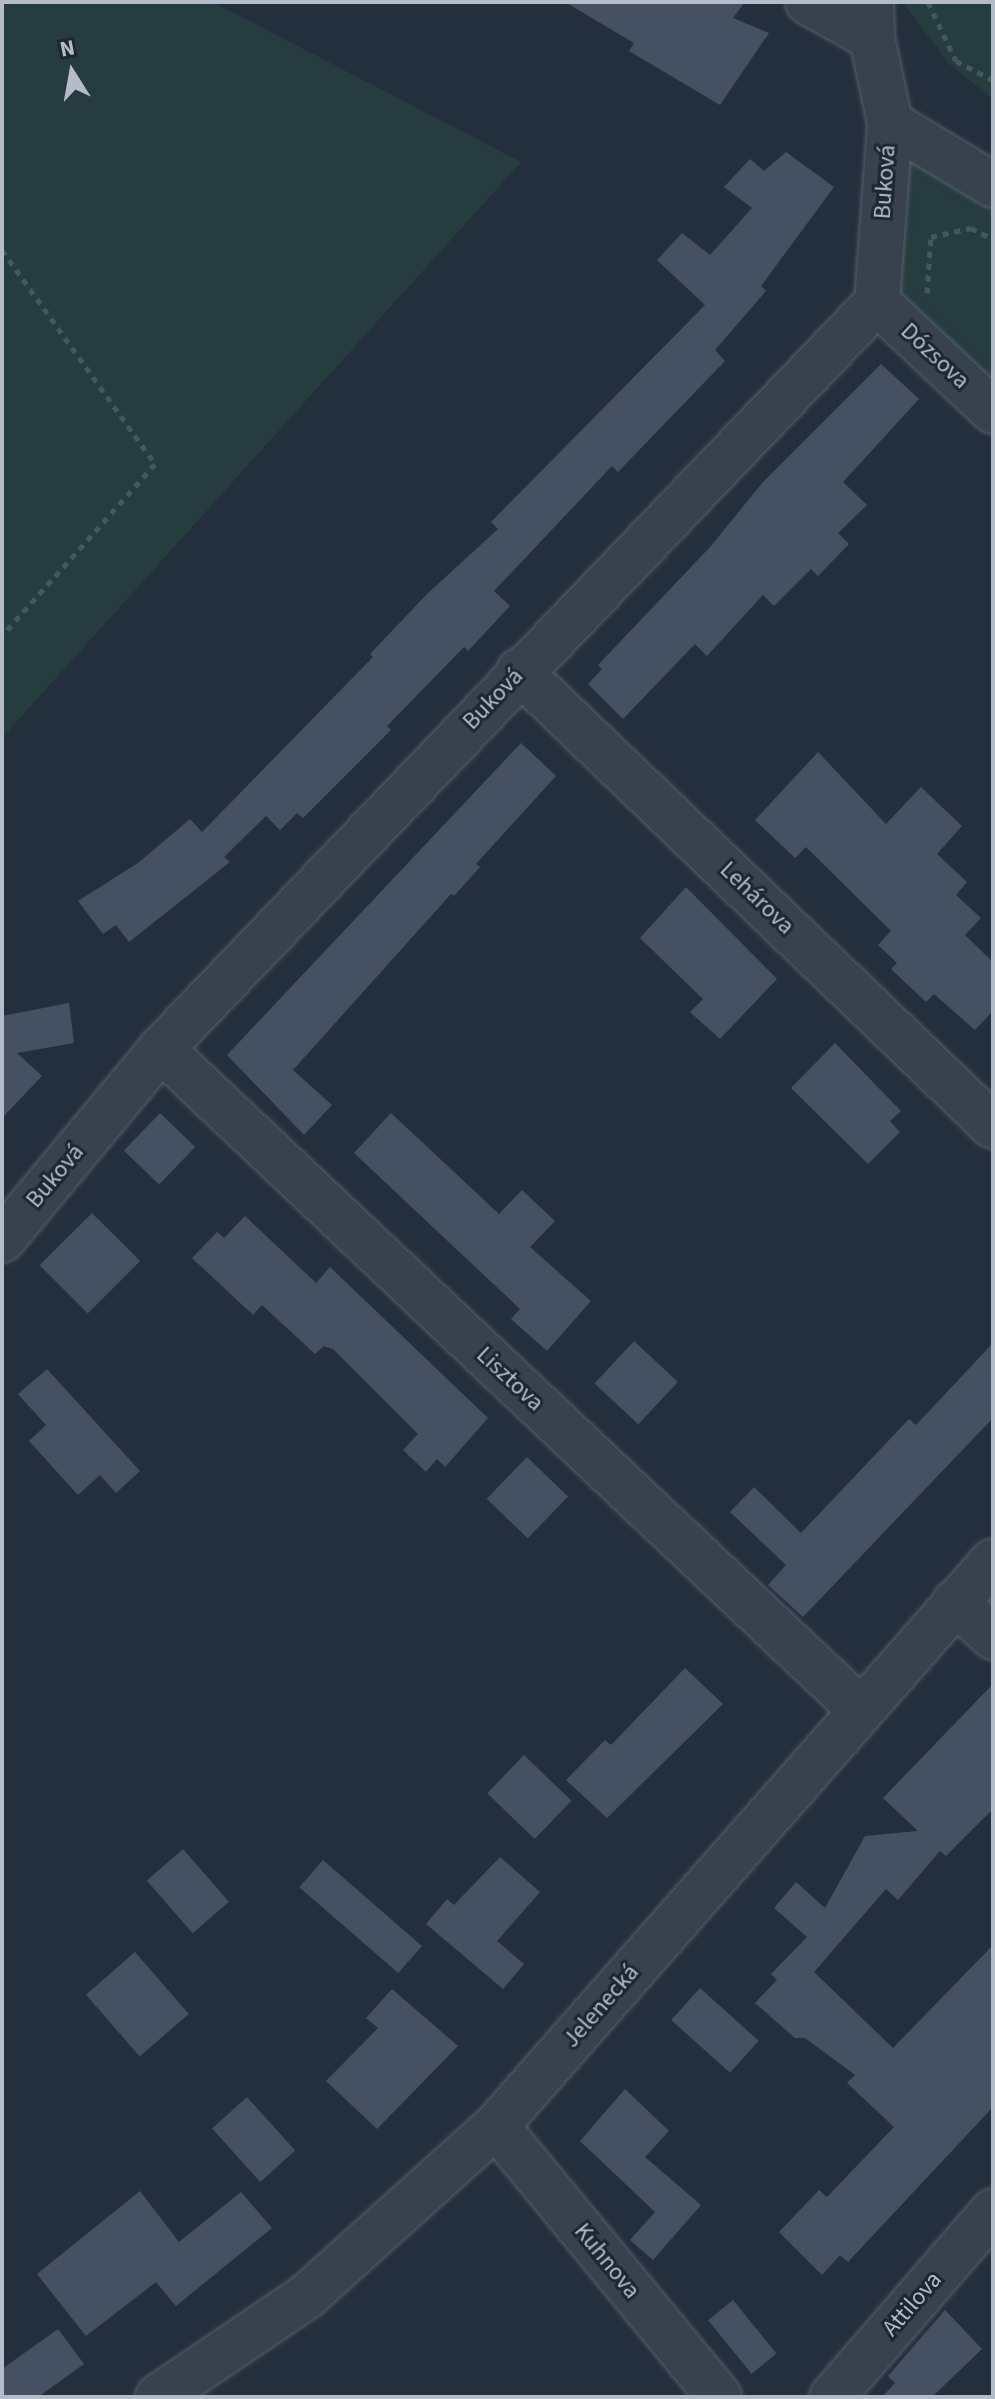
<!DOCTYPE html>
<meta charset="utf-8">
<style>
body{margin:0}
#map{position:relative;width:995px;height:2399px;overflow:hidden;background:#242f3e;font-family:"Source Sans 3",sans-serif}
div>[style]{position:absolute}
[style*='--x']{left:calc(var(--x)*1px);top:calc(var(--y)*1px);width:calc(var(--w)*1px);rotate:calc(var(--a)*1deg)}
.green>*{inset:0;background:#263c3f}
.building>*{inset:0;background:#455162;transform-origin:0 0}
.path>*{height:5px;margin-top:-2.5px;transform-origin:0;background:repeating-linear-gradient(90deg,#44595c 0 6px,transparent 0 12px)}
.roads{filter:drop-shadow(0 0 2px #565f6c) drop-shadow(0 0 2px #565f6c)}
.minor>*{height:44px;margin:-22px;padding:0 22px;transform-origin:22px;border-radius:22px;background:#38414e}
span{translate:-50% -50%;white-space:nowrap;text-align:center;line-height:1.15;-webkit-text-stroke:6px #1d2633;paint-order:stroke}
.street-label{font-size:24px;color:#b4bcc9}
.frame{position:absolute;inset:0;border:4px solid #b4bcc9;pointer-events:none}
.north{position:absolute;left:32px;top:32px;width:80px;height:80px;-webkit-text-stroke:6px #1d2633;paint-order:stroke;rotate:349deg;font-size:22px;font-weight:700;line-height:32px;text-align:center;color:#b4bcc9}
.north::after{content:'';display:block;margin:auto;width:28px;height:36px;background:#b4bcc9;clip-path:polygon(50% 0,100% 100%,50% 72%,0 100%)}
</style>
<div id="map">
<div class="green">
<i style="clip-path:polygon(2px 2px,213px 2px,521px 162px,2px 738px)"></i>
<i style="clip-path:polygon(902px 2px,993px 2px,993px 99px,949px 64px)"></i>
<i style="clip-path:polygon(912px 157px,993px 204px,993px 413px,895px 323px,896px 176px)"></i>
</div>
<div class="building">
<i style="clip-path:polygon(565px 2px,745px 2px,733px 18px,769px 33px,720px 105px,629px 51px,634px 43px)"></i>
<i style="clip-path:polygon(786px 152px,834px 187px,761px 286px,766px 291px,715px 350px,725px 361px,618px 472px,612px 466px,494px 591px,510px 606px,468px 651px,464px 647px,387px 726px,391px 730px,303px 818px,297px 813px,280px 830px,266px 816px,224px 857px,230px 862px,129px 942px,116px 925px,103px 934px,78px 901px,138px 863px,190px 819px,202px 832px,373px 657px,370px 654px,427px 594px,498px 529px,491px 522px,705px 305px,657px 260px,682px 233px,710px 255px,752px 208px,724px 187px,750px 159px,764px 171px)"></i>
<i style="clip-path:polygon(881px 364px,919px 399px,843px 482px,867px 505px,838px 533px,849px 544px,818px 576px,811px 569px,774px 606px,763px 595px,707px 656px,695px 644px,623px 719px,588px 684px,602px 669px,598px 665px,710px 547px,763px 482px)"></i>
<i style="clip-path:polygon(521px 743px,556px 776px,476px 864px,480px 867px,454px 896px,451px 894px,293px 1070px,332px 1105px,304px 1135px,227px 1055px)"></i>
<i style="clip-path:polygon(818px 752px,886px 824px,921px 787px,962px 826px,937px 854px,967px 882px,956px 895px,981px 918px,965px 935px,993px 962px,993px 1011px,975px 1030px,934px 994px,926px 1002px,891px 969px,897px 963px,878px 945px,891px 931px,806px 847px,795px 858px,755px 820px)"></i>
<i style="clip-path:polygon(686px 887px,777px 979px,720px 1039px,690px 1012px,703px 999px,640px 938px)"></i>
<i style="clip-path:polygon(69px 1003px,74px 1043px,17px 1053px,42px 1076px,2px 1118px,2px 1016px)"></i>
<i style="clip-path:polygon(835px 1043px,901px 1111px,890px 1121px,900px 1132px,868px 1164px,791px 1088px)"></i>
<i style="left:160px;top:1113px;width:49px;height:52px;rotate:44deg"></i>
<i style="clip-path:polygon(391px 1113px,499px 1214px,522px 1190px,555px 1221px,530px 1247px,591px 1301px,547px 1351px,511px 1319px,520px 1309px,354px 1153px)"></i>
<i style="left:92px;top:1213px;width:68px;height:74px;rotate:45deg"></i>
<i style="clip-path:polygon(245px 1216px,316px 1283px,330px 1267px,488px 1418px,445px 1467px,437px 1459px,426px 1472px,403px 1450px,418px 1434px,333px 1349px,324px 1346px,315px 1354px,262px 1305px,253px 1315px,192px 1258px,217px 1232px,224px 1238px)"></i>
<i style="left:634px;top:1341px;width:60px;height:58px;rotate:43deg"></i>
<i style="clip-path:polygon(993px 1343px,993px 1418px,803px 1617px,768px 1585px,786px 1565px,730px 1512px,754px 1487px,801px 1533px,909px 1419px,916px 1425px)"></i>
<i style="clip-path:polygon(47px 1369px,140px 1471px,116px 1493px,100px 1475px,78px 1495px,29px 1441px,46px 1425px,18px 1394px)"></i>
<i style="left:527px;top:1457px;width:57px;height:58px;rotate:44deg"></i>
<i style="clip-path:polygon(685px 1668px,723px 1704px,607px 1818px,566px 1780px,605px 1740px,611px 1745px)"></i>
<i style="clip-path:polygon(993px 1684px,993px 1809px,946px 1856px,940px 1851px,898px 1900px,886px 1889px,814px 1972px,893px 2048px,993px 1945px,993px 2107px,848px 2262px,840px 2255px,822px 2275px,779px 2232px,819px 2190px,827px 2197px,894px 2127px,847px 2083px,855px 2075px,805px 2038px,795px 2038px,755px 2003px,777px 1980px,771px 1974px,807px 1937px,774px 1908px,796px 1882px,825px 1908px,865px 1836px,918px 1831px,883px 1798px)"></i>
<i style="left:524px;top:1755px;width:66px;height:53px;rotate:44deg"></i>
<i style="left:183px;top:1849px;width:70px;height:48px;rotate:49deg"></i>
<i style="clip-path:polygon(500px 1857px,540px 1892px,497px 1941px,524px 1964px,503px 1989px,426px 1924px,447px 1899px,454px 1905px)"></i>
<i style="left:323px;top:1860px;width:131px;height:36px;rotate:41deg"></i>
<i style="left:135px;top:1952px;width:82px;height:65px;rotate:49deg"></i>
<i style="left:700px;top:1988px;width:79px;height:43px;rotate:42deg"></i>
<i style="clip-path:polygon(392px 1989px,458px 2046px,377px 2129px,326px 2081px,378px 2028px,366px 2018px)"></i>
<i style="clip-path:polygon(625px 2089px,669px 2131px,645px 2157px,701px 2205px,653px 2260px,630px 2240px,655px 2212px,580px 2141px)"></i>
<i style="left:247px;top:2097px;width:72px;height:47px;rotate:48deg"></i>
<i style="clip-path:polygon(140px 2191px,179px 2242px,241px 2192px,272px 2228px,176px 2306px,156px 2282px,86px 2336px,37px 2274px)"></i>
<i style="left:733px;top:2300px;width:69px;height:32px;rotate:51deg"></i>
<i style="clip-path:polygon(945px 2310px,982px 2349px,932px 2397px,882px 2397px,895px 2383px,888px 2376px)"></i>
<i style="clip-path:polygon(58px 2329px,84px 2364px,38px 2397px,2px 2397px,2px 2369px)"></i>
</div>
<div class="path">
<i style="--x:928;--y:2;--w:65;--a:64.6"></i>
<i style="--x:956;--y:61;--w:42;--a:27.2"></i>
<i style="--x:2;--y:250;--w:263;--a:54.4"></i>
<i style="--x:155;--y:464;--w:230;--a:131.7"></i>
<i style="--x:927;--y:293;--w:56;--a:-85.9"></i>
<i style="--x:931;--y:237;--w:41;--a:-12.7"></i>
<i style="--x:971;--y:228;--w:25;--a:27"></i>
</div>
<div class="roads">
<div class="minor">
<i style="--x:808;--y:2;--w:73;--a:29.4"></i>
<i style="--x:871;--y:2;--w:36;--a:88"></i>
<i style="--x:872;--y:38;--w:87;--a:78"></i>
<i style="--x:890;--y:123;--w:120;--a:31"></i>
<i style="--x:877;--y:302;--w:159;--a:43.2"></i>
<i style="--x:519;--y:671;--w:657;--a:43.83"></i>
<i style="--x:161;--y:1049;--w:961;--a:43.36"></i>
<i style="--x:2;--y:1240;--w:249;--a:-50.2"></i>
<i style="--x:161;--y:1049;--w:1035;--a:-46.21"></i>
<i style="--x:877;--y:302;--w:179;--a:-85.8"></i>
<i style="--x:955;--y:1602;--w:52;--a:42.6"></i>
<i style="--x:496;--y:2126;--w:351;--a:50.5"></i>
<i style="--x:158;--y:2397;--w:180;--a:-34.1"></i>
<i style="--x:307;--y:2296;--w:254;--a:-42"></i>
<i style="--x:496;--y:2126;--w:752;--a:-48.66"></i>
<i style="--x:832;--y:2397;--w:246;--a:-49.1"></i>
</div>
</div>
<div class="street-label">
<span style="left:885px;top:182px;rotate:-86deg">Buková</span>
<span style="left:935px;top:356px;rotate:43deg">Dózsova</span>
<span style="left:493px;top:699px;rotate:-46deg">Buková</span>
<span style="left:757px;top:898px;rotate:44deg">Lehárova</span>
<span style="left:55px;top:1176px;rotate:-50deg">Buková</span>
<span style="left:510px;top:1379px;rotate:43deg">Lisztova</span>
<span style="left:601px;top:2006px;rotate:-49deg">Jelenecká</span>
<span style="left:607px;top:2261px;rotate:51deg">Kuhnova</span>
<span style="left:912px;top:2304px;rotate:-49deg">Attilova</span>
</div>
<div class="frame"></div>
<div class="north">N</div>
</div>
